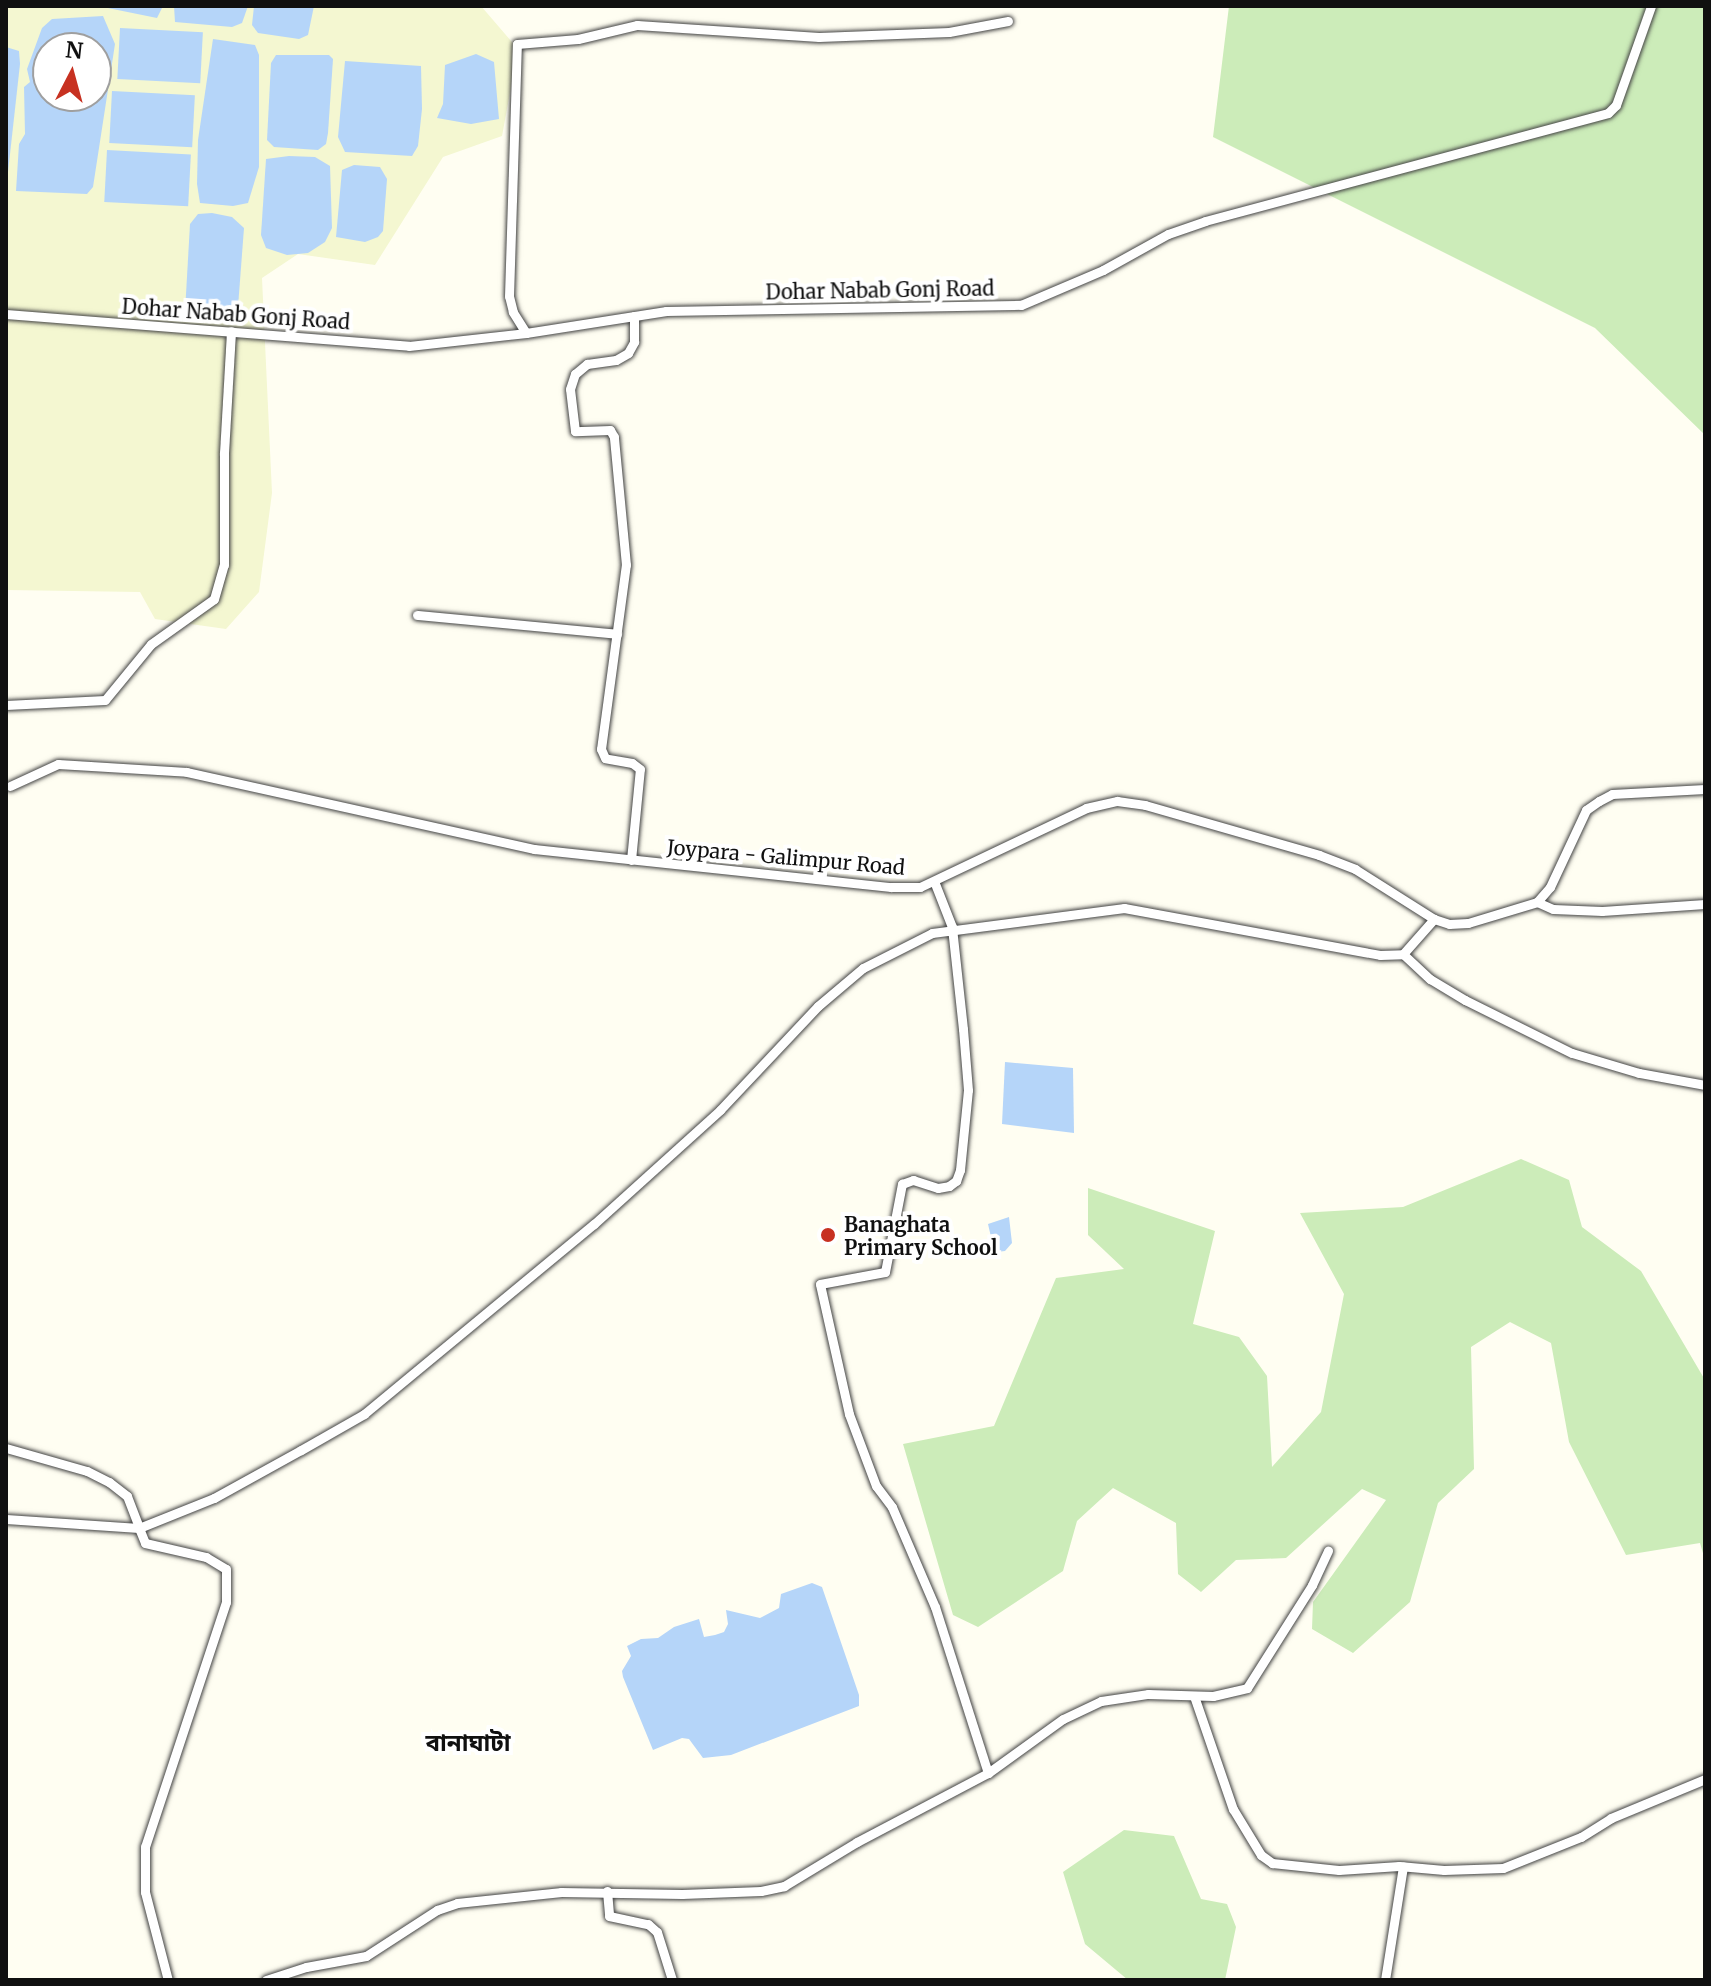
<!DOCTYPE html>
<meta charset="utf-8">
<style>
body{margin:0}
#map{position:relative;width:1711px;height:1986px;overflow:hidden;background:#fffef2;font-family:Merriweather,"Noto Sans Bengali",serif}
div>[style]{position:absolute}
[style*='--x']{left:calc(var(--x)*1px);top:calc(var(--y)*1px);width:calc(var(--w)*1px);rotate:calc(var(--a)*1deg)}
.farmland>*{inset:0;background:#f4f7d1}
.green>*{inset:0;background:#ccecb9}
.water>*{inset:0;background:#b5d5f9;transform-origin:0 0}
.roads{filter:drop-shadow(0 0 2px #434343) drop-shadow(0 0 2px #434343)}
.street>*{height:9px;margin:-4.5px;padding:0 4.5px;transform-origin:4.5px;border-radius:4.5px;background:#fff}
.dots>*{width:22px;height:22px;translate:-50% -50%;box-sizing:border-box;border:4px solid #fff;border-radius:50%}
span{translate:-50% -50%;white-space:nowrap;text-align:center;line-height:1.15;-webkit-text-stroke:8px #fff;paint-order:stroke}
.street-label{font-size:20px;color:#101010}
.poi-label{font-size:20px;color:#101010;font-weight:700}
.left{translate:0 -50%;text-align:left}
.quarter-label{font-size:24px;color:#101010;font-weight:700}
.frame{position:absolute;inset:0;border:8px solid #101010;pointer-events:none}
.north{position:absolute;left:32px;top:32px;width:80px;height:80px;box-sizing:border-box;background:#fff;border:2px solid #9f9f9f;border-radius:50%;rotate:6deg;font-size:22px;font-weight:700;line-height:32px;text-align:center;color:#101010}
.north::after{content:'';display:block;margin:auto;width:28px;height:36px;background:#c73121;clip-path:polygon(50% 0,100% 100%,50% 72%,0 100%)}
</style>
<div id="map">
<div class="farmland">
<i style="clip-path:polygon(evenodd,6px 6px,481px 6px,518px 49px,502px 136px,443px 157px,375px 265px,298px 254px,262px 278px,272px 493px,259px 592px,226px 629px,155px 619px,140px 592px,6px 590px,6px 6px,48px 48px,96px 48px,96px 96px,48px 96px,48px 48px)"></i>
</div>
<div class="green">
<i style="clip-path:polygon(1229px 6px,1705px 6px,1705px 435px,1595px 328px,1213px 137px)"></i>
<i style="clip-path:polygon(1521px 1159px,1569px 1180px,1582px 1227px,1641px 1271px,1705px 1380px,1705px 1560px,1700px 1543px,1626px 1555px,1569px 1442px,1551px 1343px,1510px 1322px,1471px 1347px,1474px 1469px,1438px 1503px,1410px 1602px,1353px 1653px,1312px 1629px,1313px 1602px,1386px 1500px,1362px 1489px,1286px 1558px,1236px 1560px,1201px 1592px,1178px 1574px,1176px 1523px,1113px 1488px,1077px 1521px,1063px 1571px,978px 1627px,953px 1615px,903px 1444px,994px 1426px,1056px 1278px,1124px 1269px,1088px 1235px,1088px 1188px,1215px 1231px,1193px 1324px,1239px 1337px,1267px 1376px,1272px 1467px,1321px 1412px,1344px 1294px,1300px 1213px,1403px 1207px)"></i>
<i style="clip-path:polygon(1124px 1830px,1174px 1836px,1201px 1899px,1227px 1904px,1236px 1927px,1225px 1980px,1128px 1980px,1085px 1944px,1063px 1872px)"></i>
</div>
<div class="water">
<i style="clip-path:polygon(98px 6px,163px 6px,157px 18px)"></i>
<i style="clip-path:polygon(248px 6px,242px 23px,232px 27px,175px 22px,174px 6px)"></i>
<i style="clip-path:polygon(254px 6px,314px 6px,308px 35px,299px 39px,258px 33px,252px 25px)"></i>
<i style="clip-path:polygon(evenodd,103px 16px,115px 44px,93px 187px,87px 194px,16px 191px,19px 144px,25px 134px,24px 87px,30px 82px,27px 69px,42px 28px,52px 19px,103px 16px,48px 48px,96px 48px,96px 96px,48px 96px,48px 48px)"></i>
<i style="left:120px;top:28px;width:83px;height:51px;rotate:3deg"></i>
<i style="clip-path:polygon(213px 39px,255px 45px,259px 55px,259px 167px,248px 203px,233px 206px,200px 203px,197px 184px,198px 140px)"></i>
<i style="clip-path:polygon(6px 47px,19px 51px,20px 64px,6px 190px)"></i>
<i style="clip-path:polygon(476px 54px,494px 62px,499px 119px,471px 124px,437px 118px,443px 104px,445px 65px)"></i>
<i style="clip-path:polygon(276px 55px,329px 55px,333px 59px,328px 133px,326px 144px,318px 150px,274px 147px,267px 140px,271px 63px)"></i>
<i style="clip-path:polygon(345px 61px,421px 66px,422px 109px,418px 146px,412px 156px,345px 152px,338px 137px)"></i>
<i style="left:112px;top:91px;width:83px;height:52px;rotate:3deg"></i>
<i style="left:107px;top:150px;width:84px;height:52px;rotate:3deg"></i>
<i style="clip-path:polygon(289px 156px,315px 157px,330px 166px,332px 228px,325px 242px,308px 253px,287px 255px,266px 248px,261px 235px,266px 159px)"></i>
<i style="clip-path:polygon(354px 165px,380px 167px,387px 179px,383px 231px,378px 237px,365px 242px,336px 237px,342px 170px)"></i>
<i style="clip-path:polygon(212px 213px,232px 217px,244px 228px,238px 307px,234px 317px,228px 318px,198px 317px,185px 312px,190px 224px,198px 214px)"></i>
<i style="clip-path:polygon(1005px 1062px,1073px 1068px,1074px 1133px,1002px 1124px)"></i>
<i style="clip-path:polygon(1009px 1217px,1012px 1243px,1005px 1251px,980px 1254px,981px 1245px,991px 1237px,988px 1224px)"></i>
<i style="clip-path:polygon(812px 1583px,822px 1587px,859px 1695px,859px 1706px,731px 1755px,703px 1758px,689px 1739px,682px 1738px,653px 1750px,623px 1677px,622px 1671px,631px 1656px,627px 1646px,641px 1639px,658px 1638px,674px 1627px,699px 1619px,704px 1637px,715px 1635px,724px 1632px,728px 1624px,726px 1610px,760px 1618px,779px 1608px,781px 1594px)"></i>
</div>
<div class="roads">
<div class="street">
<i style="--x:6;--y:314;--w:404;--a:4.5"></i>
<i style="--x:409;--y:346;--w:118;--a:-6.3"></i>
<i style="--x:526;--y:333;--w:142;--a:-8.9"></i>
<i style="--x:666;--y:311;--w:355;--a:-1"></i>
<i style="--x:1021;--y:305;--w:89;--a:-23.1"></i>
<i style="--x:1103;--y:270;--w:74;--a:-29"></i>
<i style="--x:1168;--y:234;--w:39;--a:-19"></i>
<i style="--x:1205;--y:221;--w:417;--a:-15"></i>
<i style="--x:1608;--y:113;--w:11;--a:-45"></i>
<i style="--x:1616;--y:105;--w:105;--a:-70.5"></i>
<i style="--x:526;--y:333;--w:25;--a:-122"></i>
<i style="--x:513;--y:312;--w:16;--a:-104"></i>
<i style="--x:509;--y:296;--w:252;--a:-88.2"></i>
<i style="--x:517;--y:44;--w:61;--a:-4.7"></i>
<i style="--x:578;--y:39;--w:61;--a:-13.3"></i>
<i style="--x:637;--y:25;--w:182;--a:3.8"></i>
<i style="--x:819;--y:37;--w:130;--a:-2.2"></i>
<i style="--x:949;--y:32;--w:60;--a:-10.6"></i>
<i style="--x:417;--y:615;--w:201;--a:5.4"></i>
<i style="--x:6;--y:705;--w:99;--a:-2.9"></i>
<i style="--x:105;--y:700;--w:72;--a:-50.6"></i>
<i style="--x:151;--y:644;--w:77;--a:-35.5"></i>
<i style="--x:214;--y:599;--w:35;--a:-74"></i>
<i style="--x:224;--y:565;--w:112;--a:-90"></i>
<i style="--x:224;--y:453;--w:122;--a:-86.7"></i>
<i style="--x:10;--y:786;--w:53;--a:-24.6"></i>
<i style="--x:58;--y:764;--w:129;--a:3.5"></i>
<i style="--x:187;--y:772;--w:355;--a:12.5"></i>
<i style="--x:534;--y:849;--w:359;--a:6.1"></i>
<i style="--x:891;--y:887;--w:29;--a:0"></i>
<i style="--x:920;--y:887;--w:184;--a:-25.4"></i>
<i style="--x:1086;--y:808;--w:32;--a:-13"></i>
<i style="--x:1117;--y:801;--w:28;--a:8"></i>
<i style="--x:1145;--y:805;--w:181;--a:16"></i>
<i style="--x:1319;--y:855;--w:39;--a:21"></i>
<i style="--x:1355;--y:869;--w:93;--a:32.3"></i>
<i style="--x:1434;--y:919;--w:16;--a:18"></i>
<i style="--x:1449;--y:924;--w:19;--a:-3"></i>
<i style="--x:1468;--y:923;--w:72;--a:-16.9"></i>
<i style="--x:1537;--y:902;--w:20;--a:-49"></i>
<i style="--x:1550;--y:887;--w:85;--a:-64.9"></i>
<i style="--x:1586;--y:810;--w:16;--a:-35"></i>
<i style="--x:1599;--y:801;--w:15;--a:-28"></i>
<i style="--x:1612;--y:794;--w:93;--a:-3.1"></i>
<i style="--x:631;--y:860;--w:91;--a:-84.4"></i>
<i style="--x:640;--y:769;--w:10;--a:-143"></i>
<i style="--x:632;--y:763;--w:27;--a:-170"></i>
<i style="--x:605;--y:758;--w:10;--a:-114"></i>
<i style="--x:601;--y:749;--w:186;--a:-82.3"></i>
<i style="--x:626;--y:565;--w:129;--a:-95.4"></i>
<i style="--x:614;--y:437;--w:8;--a:-120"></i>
<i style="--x:610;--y:430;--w:35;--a:178"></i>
<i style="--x:575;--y:431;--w:42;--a:-96.8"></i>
<i style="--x:570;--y:389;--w:16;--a:-72"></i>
<i style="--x:575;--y:374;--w:16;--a:-40"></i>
<i style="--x:587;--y:364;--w:29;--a:-8"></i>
<i style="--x:616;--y:360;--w:14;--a:-30"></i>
<i style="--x:628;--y:353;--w:13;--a:-61"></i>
<i style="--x:634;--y:342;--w:26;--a:-90"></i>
<i style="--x:1537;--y:902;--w:17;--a:24"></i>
<i style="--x:1553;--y:909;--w:49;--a:2.3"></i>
<i style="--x:1602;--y:911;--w:103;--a:-3.9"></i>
<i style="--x:1403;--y:954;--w:37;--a:43"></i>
<i style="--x:1430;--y:979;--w:41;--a:31"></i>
<i style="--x:1465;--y:1000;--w:119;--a:26.4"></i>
<i style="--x:1572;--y:1053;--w:70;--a:16.6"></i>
<i style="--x:1639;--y:1073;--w:67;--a:10.3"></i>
<i style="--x:6;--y:1448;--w:84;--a:15.9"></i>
<i style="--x:87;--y:1471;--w:25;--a:27"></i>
<i style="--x:109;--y:1482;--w:23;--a:38"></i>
<i style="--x:127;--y:1496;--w:34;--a:69"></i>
<i style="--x:139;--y:1528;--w:81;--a:-21.8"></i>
<i style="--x:214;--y:1498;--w:99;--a:-28.9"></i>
<i style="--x:301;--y:1450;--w:73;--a:-29.7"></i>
<i style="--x:364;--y:1414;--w:298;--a:-39.6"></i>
<i style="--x:594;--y:1224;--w:170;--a:-42.1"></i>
<i style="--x:720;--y:1110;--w:143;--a:-46.7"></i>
<i style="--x:818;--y:1006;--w:59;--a:-40.2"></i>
<i style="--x:863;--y:968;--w:77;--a:-26.9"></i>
<i style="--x:932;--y:933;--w:194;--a:-7.4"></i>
<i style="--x:1124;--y:908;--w:260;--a:10.4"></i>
<i style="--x:1380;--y:955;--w:23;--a:-2"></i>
<i style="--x:1403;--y:954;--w:47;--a:-48.5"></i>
<i style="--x:6;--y:1519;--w:133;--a:3.9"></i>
<i style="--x:139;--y:1528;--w:16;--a:68"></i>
<i style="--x:145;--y:1543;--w:63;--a:12.9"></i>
<i style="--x:206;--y:1557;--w:23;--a:31"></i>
<i style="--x:226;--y:1569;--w:33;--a:90"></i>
<i style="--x:226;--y:1602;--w:258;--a:108.3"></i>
<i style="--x:145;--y:1847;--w:45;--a:90"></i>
<i style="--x:145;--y:1892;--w:91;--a:75.4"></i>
<i style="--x:1194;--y:1696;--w:120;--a:71"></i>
<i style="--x:1233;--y:1809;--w:54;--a:58.7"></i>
<i style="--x:1261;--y:1855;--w:14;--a:36"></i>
<i style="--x:1272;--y:1863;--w:67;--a:6"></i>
<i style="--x:1339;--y:1870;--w:60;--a:-3.8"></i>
<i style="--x:1399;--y:1866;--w:45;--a:5.1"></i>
<i style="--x:1444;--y:1870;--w:59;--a:-1.9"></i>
<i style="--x:1503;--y:1868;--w:84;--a:-21.7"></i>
<i style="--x:1581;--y:1837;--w:36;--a:-32"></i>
<i style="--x:1611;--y:1818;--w:102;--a:-22.5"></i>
<i style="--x:988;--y:1773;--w:92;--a:-35.8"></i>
<i style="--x:1063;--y:1719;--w:42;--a:-25.3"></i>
<i style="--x:1101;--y:1701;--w:48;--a:-8.5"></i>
<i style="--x:1148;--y:1694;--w:65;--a:1.8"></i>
<i style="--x:1213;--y:1696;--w:35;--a:-13"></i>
<i style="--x:1247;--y:1688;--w:122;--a:-57.7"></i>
<i style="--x:1312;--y:1585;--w:38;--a:-65"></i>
<i style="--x:607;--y:1891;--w:25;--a:85"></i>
<i style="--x:609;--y:1916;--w:40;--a:12"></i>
<i style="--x:648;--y:1924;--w:12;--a:42"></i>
<i style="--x:657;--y:1932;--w:50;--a:72.6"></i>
<i style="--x:266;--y:1980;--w:42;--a:-18"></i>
<i style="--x:306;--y:1967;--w:61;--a:-10.4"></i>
<i style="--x:366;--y:1956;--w:85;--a:-32.9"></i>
<i style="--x:437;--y:1910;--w:21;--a:-19"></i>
<i style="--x:457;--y:1903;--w:105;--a:-6"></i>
<i style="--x:561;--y:1892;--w:121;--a:0.9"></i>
<i style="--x:682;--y:1894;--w:79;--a:-2.2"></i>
<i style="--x:761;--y:1891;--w:24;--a:-12"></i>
<i style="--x:784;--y:1886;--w:85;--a:-31.1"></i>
<i style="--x:857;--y:1842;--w:148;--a:-27.8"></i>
<i style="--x:988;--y:1773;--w:174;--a:-107.7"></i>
<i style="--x:935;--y:1607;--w:109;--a:-113.3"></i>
<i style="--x:892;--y:1507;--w:26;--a:-127"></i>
<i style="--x:876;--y:1486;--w:77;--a:-110.6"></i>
<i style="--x:849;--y:1414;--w:133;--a:-102.6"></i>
<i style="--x:820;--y:1284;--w:66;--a:-10.5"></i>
<i style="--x:885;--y:1272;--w:90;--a:-79.1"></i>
<i style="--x:902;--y:1184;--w:12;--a:-20"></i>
<i style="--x:913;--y:1180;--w:26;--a:18"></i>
<i style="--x:938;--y:1188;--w:11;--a:-10"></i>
<i style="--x:949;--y:1186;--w:9;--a:-36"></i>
<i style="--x:956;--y:1181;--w:12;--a:-70"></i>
<i style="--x:960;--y:1170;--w:80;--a:-84.3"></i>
<i style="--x:968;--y:1090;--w:61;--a:-94.7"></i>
<i style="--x:963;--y:1029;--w:103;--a:-96.2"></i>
<i style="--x:952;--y:927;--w:49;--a:-111.4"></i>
<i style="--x:1385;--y:1980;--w:115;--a:-81"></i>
</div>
</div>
<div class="dots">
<i style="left:828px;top:1235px;background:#c73121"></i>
</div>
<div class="street-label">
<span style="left:880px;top:290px;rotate:-1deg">Dohar Nabab Gonj Road</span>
<span style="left:236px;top:314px;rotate:4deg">Dohar Nabab Gonj Road</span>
<span style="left:786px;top:857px;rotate:5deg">Joypara - Galimpur Road</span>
</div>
<div class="poi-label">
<span class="left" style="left:844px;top:1236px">Banaghata<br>Primary School</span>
</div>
<div class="quarter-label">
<span style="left:468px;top:1743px">বানাঘাটা</span>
</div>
<div class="frame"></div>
<div class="north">N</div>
</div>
